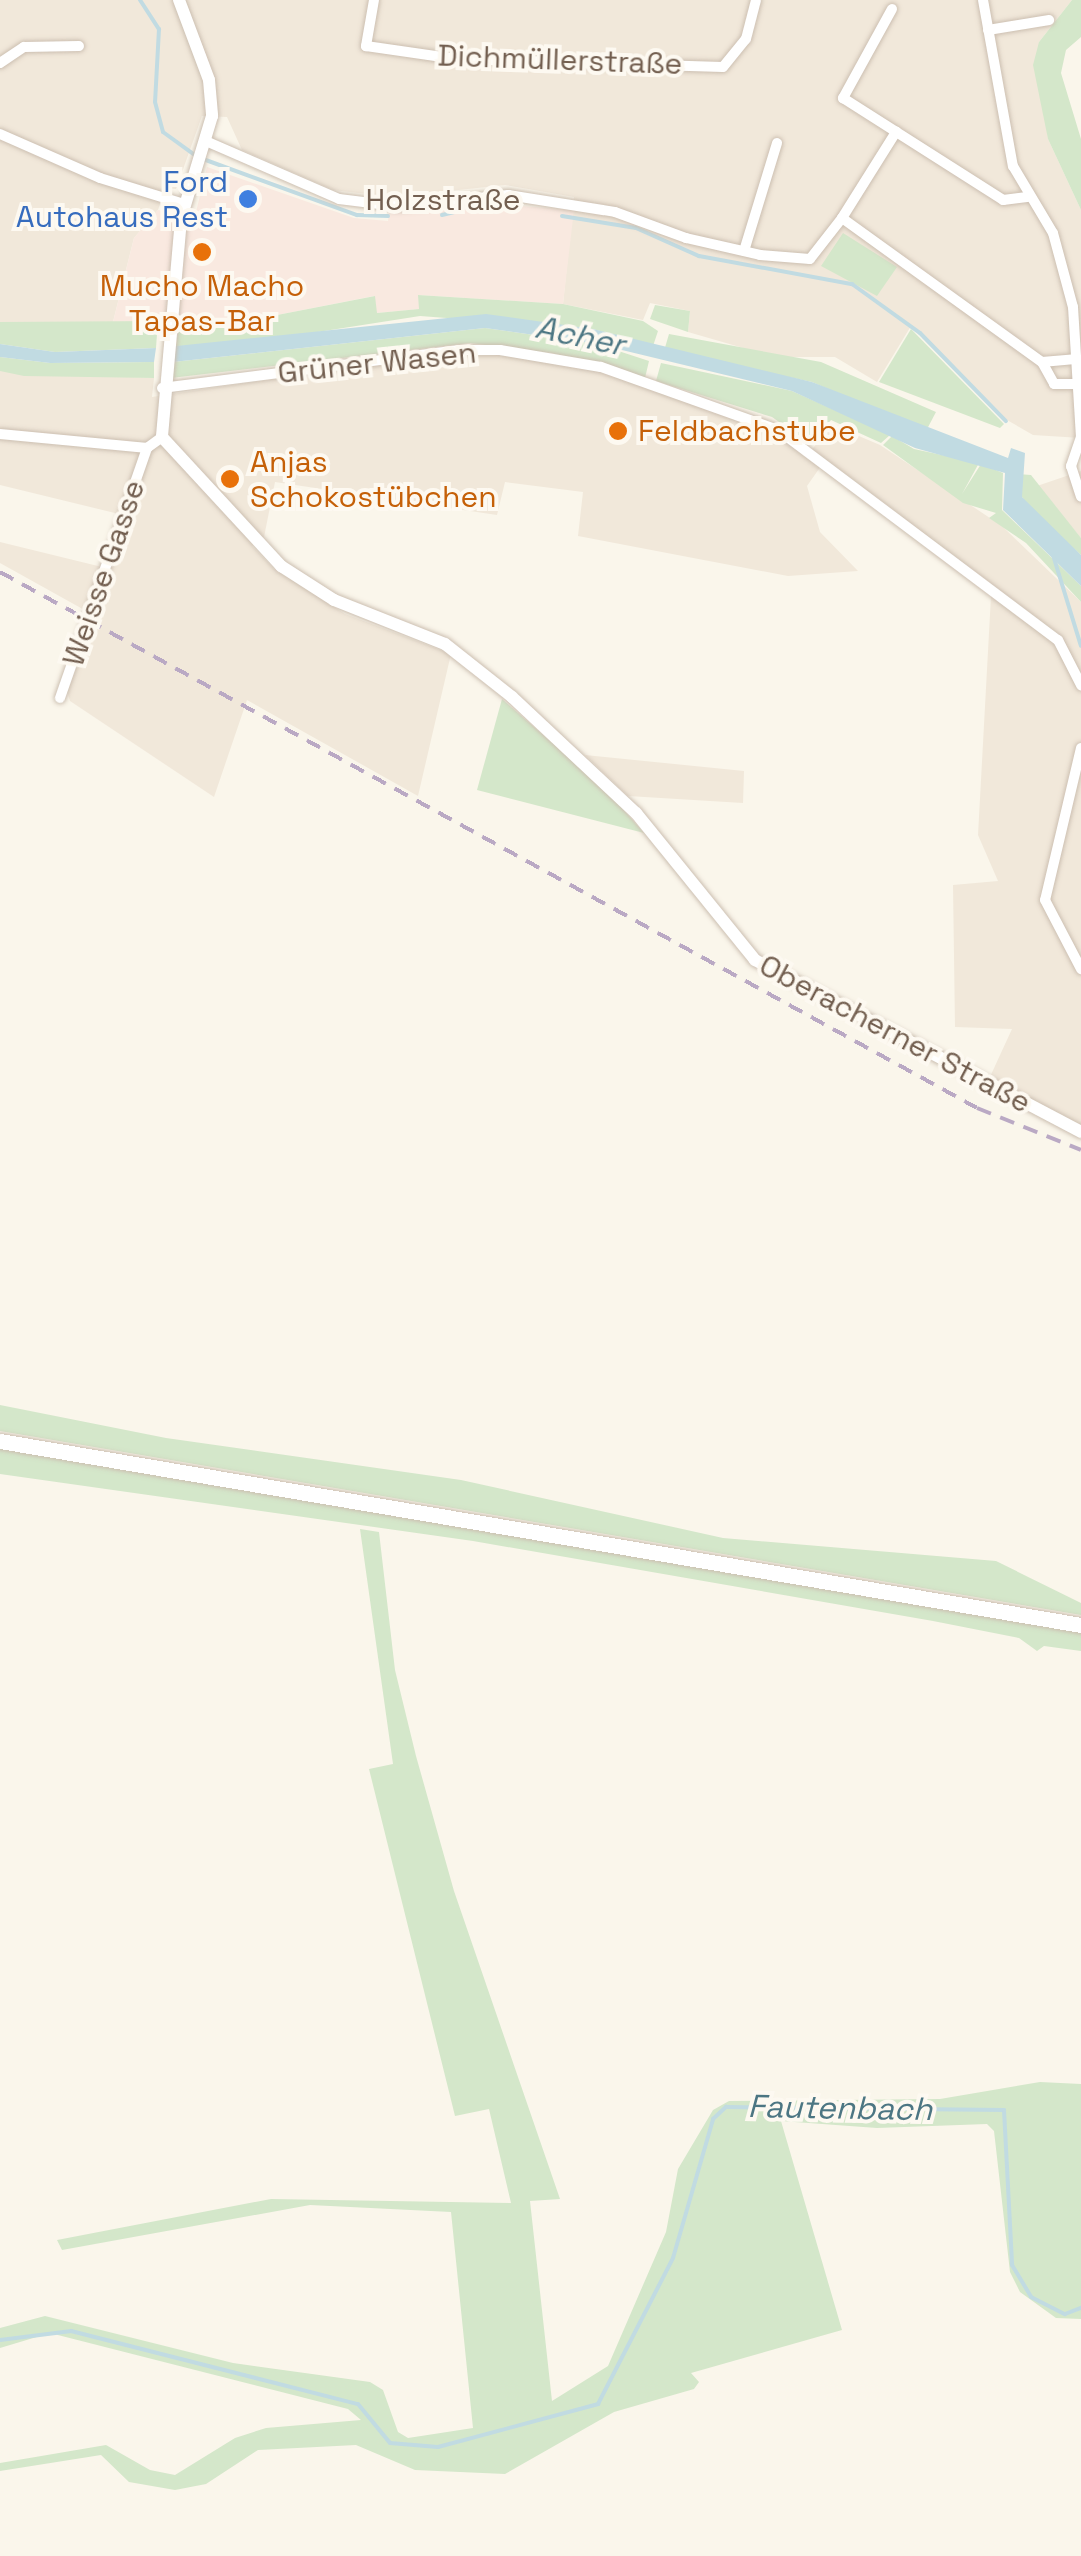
<!DOCTYPE html>
<meta charset="utf-8">
<style>
body{margin:0}
#map{position:relative;width:1081px;height:2556px;overflow:hidden;background:#faf6eb;font-family:"Space Grotesk",sans-serif}
div>[style]{position:absolute}
[style*='--x']{left:calc(var(--x)*1px);top:calc(var(--y)*1px);width:calc(var(--w)*1px);rotate:calc(var(--a)*1deg)}
.residential>*{inset:0;background:#f1e8da}
.commercial>*{inset:0;background:#f9e9e0}
.green>*{inset:0;background:#d4e7ca}
.water>*{inset:0;background:#c1dbe2}
.stream>*{height:4px;margin:-2px;padding:0 2px;transform-origin:2px;border-radius:2px;background:#c1dbe2}
.roads{filter:drop-shadow(0 0 2px #ccbfb1) drop-shadow(0 0 2px #ccbfb1)}
.minor>*{height:10px;margin:-5px;padding:0 5px;transform-origin:5px;border-radius:5px;background:#fff}
.tertiary>*{height:12px;margin:-6px;padding:0 6px;transform-origin:6px;border-radius:6px;background:#fff}
.secondary>*{height:15px;margin:-7.5px;padding:0 7.5px;transform-origin:7.5px;border-radius:7.5px;background:#fff}
.rail>*{height:4px;margin-top:-2px;transform-origin:0;background:repeating-linear-gradient(90deg,#baa9c4 0 15px,transparent 0 25px)}
.dots>*{width:28px;height:28px;translate:-50% -50%;box-sizing:border-box;border:5px solid #fdf9f1;border-radius:50%}
span{translate:-50% -50%;white-space:nowrap;text-align:center;line-height:1.15;-webkit-text-stroke:8px #fdf9f1;paint-order:stroke}
.street-label{font-size:30px;color:#735f50}
.shop-label{font-size:30px;color:#366cbe}
.right{translate:-100% -50%;text-align:right}
.food-label{font-size:30px;color:#c56008}
.left{translate:0 -50%;text-align:left}
.water-label{font-size:32px;color:#4c7683;font-style:italic}
</style>
<div id="map">
<div class="residential">
<i style="clip-path:polygon(0 0,1072px 0,1039px 42px,1048px 139px,1081px 210px,1081px 438px,1033px 435px,1007px 420px,911px 326px,877px 382px,835px 357px,774px 357px,688px 332px,690px 311px,650px 303px,643px 320px,563px 304px,574px 197px,505px 185px,393px 197px,333px 190px,242px 150px,227px 117px,202px 116px,176px 189px,165px 188px,158px 210px,134px 238px,113px 322px,0 322px)"></i>
<i style="clip-path:polygon(497px 355px,601px 370px,776px 434px,807px 455px,833px 425px,880px 445px,1002px 526px,1081px 602px,1081px 1125px,989px 1079px,1012px 1029px,955px 1027px,953px 885px,998px 881px,978px 835px,991px 596px,821px 466px,807px 486px,820px 532px,858px 571px,788px 576px,578px 536px,583px 492px,505px 482px,497px 515px,275px 482px,264px 537px,252px 546px,274px 569px,345px 614px,451px 654px,418px 796px,247px 700px,214px 797px,70px 701px,67px 691px,97px 617px,0 563px,0 542px,102px 567px,119px 514px,0 485px,0 371px,154px 378px,152px 397px,402px 360px)"></i>
<i style="clip-path:polygon(1081px 471px,1081px 538px,1037px 486px)"></i>
<i style="clip-path:polygon(585px 755px,744px 771px,743px 803px,628px 796px)"></i>
</div>
<div class="commercial">
<i style="clip-path:polygon(207px 167px,354px 218px,388px 221px,389px 212px,470px 202px,574px 210px,563px 304px,419px 295px,419px 309px,376px 313px,374px 296px,241px 322px,113px 322px,134px 238px,158px 210px,195px 216px)"></i>
</div>
<div class="green">
<i style="clip-path:polygon(1072px 0,1081px 0,1081px 37px,1066px 50px,1061px 73px,1081px 139px,1081px 210px,1048px 139px,1033px 65px,1039px 42px)"></i>
<i style="clip-path:polygon(843px 233px,897px 267px,877px 296px,821px 266px)"></i>
<i style="clip-path:polygon(418px 295px,563px 304px,643px 321px,658px 331px,653px 346px,593px 329px,420px 316px,235px 345px,176px 346px,179px 323px,241px 322px,375px 296px,377px 313px,419px 309px)"></i>
<i style="clip-path:polygon(655px 305px,690px 311px,688px 332px,650px 319px)"></i>
<i style="clip-path:polygon(158px 321px,156px 348px,55px 352px,0 344px,0 322px)"></i>
<i style="clip-path:polygon(485px 328px,597px 344px,649px 361px,645px 378px,552px 353px,470px 343px,171px 378px,173px 362px)"></i>
<i style="clip-path:polygon(911px 329px,1004px 424px,1000px 428px,879px 382px)"></i>
<i style="clip-path:polygon(669px 334px,821px 362px,936px 412px,926px 431px,812px 382px,664px 351px)"></i>
<i style="clip-path:polygon(0 357px,50px 363px,154px 362px,154px 378px,24px 376px,0 371px)"></i>
<i style="clip-path:polygon(661px 363px,792px 391px,890px 435px,881px 443px,831px 420px,810px 444px,772px 417px,656px 381px)"></i>
<i style="clip-path:polygon(892px 436px,914px 449px,979px 463px,962px 494px,981px 464px,1003px 473px,1002px 510px,1081px 586px,1081px 602px,1026px 543px,989px 518px,996px 513px,963px 503px,883px 445px)"></i>
<i style="clip-path:polygon(1018px 474px,1031px 475px,1081px 538px,1081px 555px,1032px 511px,1022px 497px)"></i>
<i style="clip-path:polygon(502px 699px,605px 789px,644px 833px,477px 790px)"></i>
<i style="clip-path:polygon(0 1405px,166px 1438px,461px 1480px,723px 1538px,996px 1561px,1081px 1603px,1081px 1615px,0 1431px)"></i>
<i style="clip-path:polygon(0 1448px,1081px 1631px,1081px 1651px,1044px 1646px,1037px 1651px,1019px 1638px,933px 1621px,473px 1541px,0 1474px)"></i>
<i style="clip-path:polygon(360px 1529px,379px 1532px,395px 1670px,416px 1756px,454px 1891px,560px 2199px,530px 2201px,552px 2401px,608px 2366px,666px 2232px,678px 2169px,713px 2110px,729px 2101px,940px 2099px,1040px 2082px,1081px 2084px,1081px 2319px,1056px 2318px,1020px 2292px,1010px 2272px,994px 2131px,987px 2124px,877px 2128px,781px 2121px,842px 2330px,691px 2373px,699px 2382px,694px 2389px,614px 2412px,505px 2474px,415px 2470px,356px 2445px,258px 2450px,206px 2484px,175px 2490px,129px 2482px,101px 2455px,0 2471px,0 2463px,106px 2445px,150px 2470px,175px 2475px,235px 2438px,266px 2428px,361px 2420px,348px 2409px,50px 2333px,0 2348px,0 2328px,45px 2316px,233px 2363px,370px 2382px,383px 2390px,398px 2432px,408px 2438px,473px 2428px,451px 2212px,310px 2205px,62px 2250px,57px 2240px,271px 2199px,511px 2203px,489px 2109px,455px 2116px,369px 1769px,393px 1764px)"></i>
</div>
<div class="water">
<i style="clip-path:polygon(486px 314px,593px 329px,812px 382px,1008px 458px,1011px 448px,1025px 453px,1022px 497px,1081px 555px,1081px 586px,1003px 510px,1005px 473px,915px 448px,792px 391px,597px 344px,485px 328px,173px 362px,176px 346px)"></i>
<i style="clip-path:polygon(0 344px,55px 352px,156px 348px,154px 362px,50px 363px,0 357px)"></i>
</div>
<div class="stream">
<i style="--x:140;--y:0;--w:35;--a:57"></i>
<i style="--x:159;--y:29;--w:73;--a:93.1"></i>
<i style="--x:155;--y:102;--w:31;--a:75"></i>
<i style="--x:163;--y:132;--w:39;--a:36"></i>
<i style="--x:203;--y:159;--w:164;--a:20"></i>
<i style="--x:357;--y:215;--w:31;--a:2"></i>
<i style="--x:442;--y:215;--w:17;--a:-13"></i>
<i style="--x:562;--y:216;--w:75;--a:9.2"></i>
<i style="--x:636;--y:228;--w:69;--a:24"></i>
<i style="--x:699;--y:256;--w:156;--a:10.4"></i>
<i style="--x:852;--y:284;--w:84;--a:35.8"></i>
<i style="--x:920;--y:333;--w:123;--a:45.7"></i>
<i style="--x:1053;--y:555;--w:95;--a:72.9"></i>
<i style="--x:0;--y:2340;--w:72;--a:-7.2"></i>
<i style="--x:71;--y:2331;--w:296;--a:14.3"></i>
<i style="--x:358;--y:2404;--w:50;--a:50.6"></i>
<i style="--x:390;--y:2443;--w:48;--a:4.8"></i>
<i style="--x:438;--y:2447;--w:166;--a:-15"></i>
<i style="--x:598;--y:2404;--w:164;--a:-62.8"></i>
<i style="--x:673;--y:2258;--w:145;--a:-73.9"></i>
<i style="--x:713;--y:2119;--w:18;--a:-43"></i>
<i style="--x:726;--y:2107;--w:278;--a:0.6"></i>
<i style="--x:1004;--y:2110;--w:155;--a:87"></i>
<i style="--x:1012;--y:2265;--w:37;--a:59"></i>
<i style="--x:1031;--y:2297;--w:38;--a:27"></i>
<i style="--x:1065;--y:2314;--w:17;--a:-21"></i>
</div>
<div class="roads">
<div class="minor">
<i style="--x:374;--y:0;--w:47;--a:99.9"></i>
<i style="--x:366;--y:46;--w:91;--a:8.2"></i>
<i style="--x:456;--y:59;--w:267;--a:1.7"></i>
<i style="--x:723;--y:67;--w:36;--a:-51"></i>
<i style="--x:746;--y:39;--w:40;--a:-75.6"></i>
<i style="--x:983;--y:0;--w:169;--a:79.8"></i>
<i style="--x:1013;--y:166;--w:78;--a:59.2"></i>
<i style="--x:1053;--y:233;--w:77;--a:74.9"></i>
<i style="--x:1073;--y:307;--w:130;--a:86.5"></i>
<i style="--x:1081;--y:437;--w:31;--a:109"></i>
<i style="--x:1071;--y:466;--w:32;--a:72"></i>
<i style="--x:892;--y:9;--w:102;--a:118.8"></i>
<i style="--x:843;--y:98;--w:190;--a:32.5"></i>
<i style="--x:1003;--y:200;--w:26;--a:-7"></i>
<i style="--x:988;--y:30;--w:62;--a:-9.3"></i>
<i style="--x:0;--y:63;--w:29;--a:-34"></i>
<i style="--x:24;--y:47;--w:55;--a:-1"></i>
<i style="--x:0;--y:134;--w:109;--a:23.7"></i>
<i style="--x:100;--y:178;--w:88;--a:17.2"></i>
<i style="--x:208;--y:142;--w:143;--a:23.5"></i>
<i style="--x:339;--y:199;--w:57;--a:7"></i>
<i style="--x:396;--y:206;--w:113;--a:-5.6"></i>
<i style="--x:508;--y:195;--w:108;--a:9"></i>
<i style="--x:615;--y:212;--w:76;--a:20.1"></i>
<i style="--x:686;--y:238;--w:76;--a:12.9"></i>
<i style="--x:760;--y:255;--w:50;--a:4.6"></i>
<i style="--x:810;--y:259;--w:52;--a:-52"></i>
<i style="--x:842;--y:218;--w:246;--a:35.8"></i>
<i style="--x:1042;--y:362;--w:25;--a:61"></i>
<i style="--x:1054;--y:384;--w:22;--a:0"></i>
<i style="--x:842;--y:218;--w:102;--a:-57.9"></i>
<i style="--x:744;--y:251;--w:113;--a:-73"></i>
<i style="--x:1042;--y:362;--w:33;--a:-5"></i>
<i style="--x:162;--y:388;--w:300;--a:-7.3"></i>
<i style="--x:460;--y:350;--w:40;--a:0"></i>
<i style="--x:500;--y:350;--w:102;--a:9.6"></i>
<i style="--x:601;--y:367;--w:188;--a:19.6"></i>
<i style="--x:778;--y:430;--w:350;--a:36.9"></i>
<i style="--x:1058;--y:640;--w:51;--a:62.9"></i>
<i style="--x:0;--y:434;--w:148;--a:5.4"></i>
<i style="--x:147;--y:448;--w:19;--a:-36"></i>
<i style="--x:60;--y:698;--w:265;--a:-70.8"></i>
<i style="--x:1081;--y:748;--w:156;--a:103.3"></i>
<i style="--x:1045;--y:900;--w:78;--a:62.4"></i>
</div>
<div class="tertiary">
<i style="--x:179;--y:0;--w:85;--a:69.4"></i>
<i style="--x:209;--y:80;--w:36;--a:85"></i>
<i style="--x:212;--y:116;--w:108;--a:106.8"></i>
<i style="--x:181;--y:219;--w:219;--a:95"></i>
<i style="--x:162;--y:437;--w:176;--a:47.3"></i>
<i style="--x:281;--y:566;--w:63;--a:32.7"></i>
<i style="--x:334;--y:600;--w:119;--a:21.6"></i>
<i style="--x:445;--y:644;--w:85;--a:38.3"></i>
<i style="--x:512;--y:697;--w:170;--a:43.1"></i>
<i style="--x:636;--y:813;--w:189;--a:51"></i>
<i style="--x:755;--y:960;--w:369;--a:27.8"></i>
</div>
<div class="secondary">
<i style="--x:0;--y:1441;--w:1097;--a:9.66"></i>
</div>
</div>
<div class="rail">
<i style="--x:0;--y:572;--w:1114;--a:28.75"></i>
<i style="--x:977;--y:1108;--w:112;--a:22"></i>
</div>
<div class="dots">
<i style="left:248px;top:199px;background:#3f7fe0"></i>
<i style="left:202px;top:252px;background:#e8710a"></i>
<i style="left:618px;top:431px;background:#e8710a"></i>
<i style="left:230px;top:479px;background:#e8710a"></i>
</div>
<div class="street-label">
<span style="left:560px;top:60px;rotate:2deg">Dichmüllerstraße</span>
<span style="left:443px;top:200px">Holzstraße</span>
<span style="left:377px;top:363px;rotate:-6deg">Grüner Wasen</span>
<span style="left:104px;top:573px;rotate:-71deg">Weisse Gasse</span>
<span style="left:895px;top:1034px;rotate:28deg">Oberacherner Straße</span>
</div>
<div class="shop-label">
<span class="right" style="left:228px;top:199px">Ford<br>Autohaus Rest</span>
</div>
<div class="food-label">
<span style="left:202px;top:303px">Mucho Macho<br>Tapas-Bar</span>
<span class="left" style="left:638px;top:431px">Feldbachstube</span>
<span class="left" style="left:250px;top:479px">Anjas<br>Schokostübchen</span>
</div>
<div class="water-label">
<span style="left:580px;top:336px;rotate:12deg">Acher</span>
<span style="left:840px;top:2108px;rotate:1deg">Fautenbach</span>
</div>
</div>
